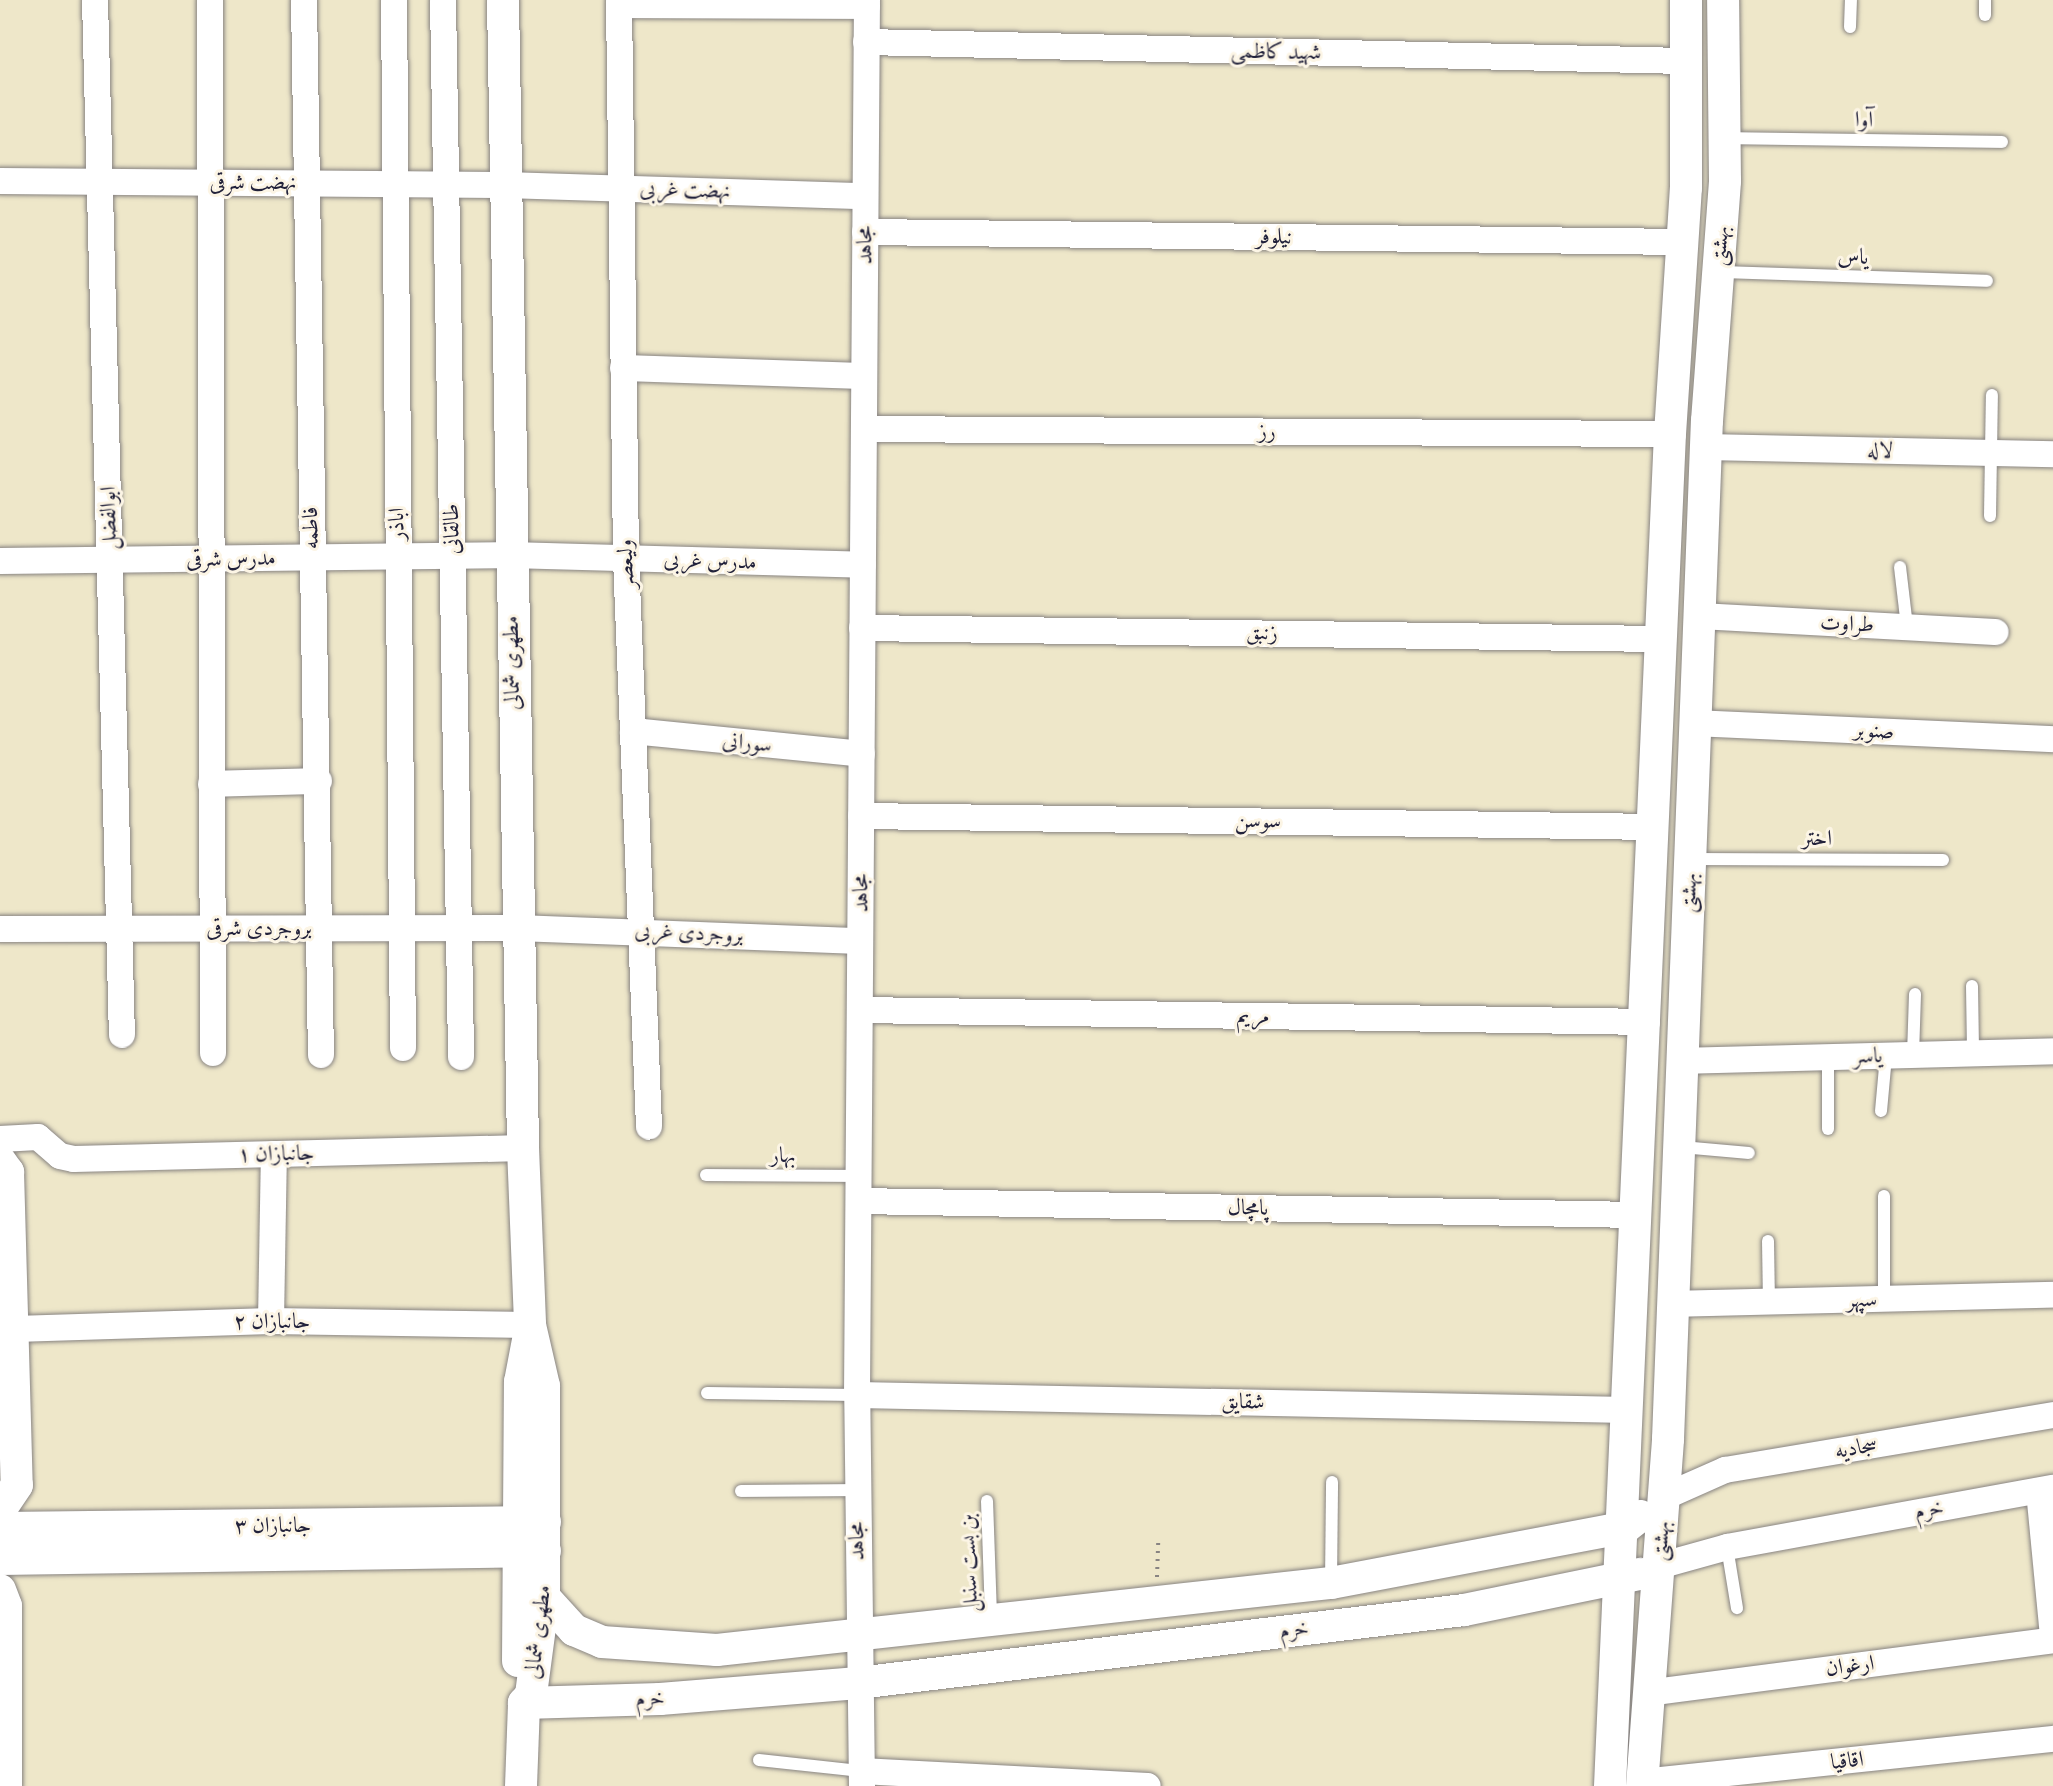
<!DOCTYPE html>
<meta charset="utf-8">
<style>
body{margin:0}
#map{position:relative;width:2053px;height:1786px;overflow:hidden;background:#eee7c9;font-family:"IM FELL French Canon",Amiri,serif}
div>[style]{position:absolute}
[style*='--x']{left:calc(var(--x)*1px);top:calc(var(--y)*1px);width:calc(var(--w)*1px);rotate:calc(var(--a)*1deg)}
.path>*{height:4px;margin-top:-2px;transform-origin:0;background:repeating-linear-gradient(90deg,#888482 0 2px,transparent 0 8px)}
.roads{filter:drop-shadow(0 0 2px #888482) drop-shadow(0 0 2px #888482)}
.service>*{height:12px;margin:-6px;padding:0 6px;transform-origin:6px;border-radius:6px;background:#fff}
.minor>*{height:26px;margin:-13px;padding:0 13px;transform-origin:13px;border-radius:13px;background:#fff}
.tertiary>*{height:32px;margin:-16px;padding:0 16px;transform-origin:16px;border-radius:16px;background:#fff}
span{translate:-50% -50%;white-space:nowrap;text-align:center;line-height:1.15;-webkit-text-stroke:6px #fcf5e5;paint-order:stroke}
.street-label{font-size:22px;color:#22223b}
</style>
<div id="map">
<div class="path">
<i style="--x:1157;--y:1577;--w:37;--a:-88"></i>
</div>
<div class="roads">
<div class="service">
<i style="--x:1985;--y:15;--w:15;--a:-90"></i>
<i style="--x:1850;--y:27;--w:27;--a:-88"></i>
<i style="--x:1725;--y:138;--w:277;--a:0.8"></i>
<i style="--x:1721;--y:272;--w:266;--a:1.9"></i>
<i style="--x:1990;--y:516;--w:121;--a:-89.1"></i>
<i style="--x:1900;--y:567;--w:60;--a:83.3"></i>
<i style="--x:1693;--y:859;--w:250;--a:0.2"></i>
<i style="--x:1972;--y:986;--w:67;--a:89.1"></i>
<i style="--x:1913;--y:1055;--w:61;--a:-88.1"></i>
<i style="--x:1828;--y:1057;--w:72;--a:90"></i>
<i style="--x:1881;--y:1111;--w:55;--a:-84.8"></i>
<i style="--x:1682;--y:1147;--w:67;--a:5.1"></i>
<i style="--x:706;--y:1175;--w:153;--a:0.4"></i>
<i style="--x:1884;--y:1196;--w:103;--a:90"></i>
<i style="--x:1768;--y:1241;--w:61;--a:89.1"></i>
<i style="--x:707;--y:1393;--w:150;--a:0.8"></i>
<i style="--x:741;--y:1491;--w:116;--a:-0.5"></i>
<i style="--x:987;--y:1501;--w:117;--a:88"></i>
<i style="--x:1727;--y:1547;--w:62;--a:80.7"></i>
<i style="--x:1331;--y:1583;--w:101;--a:-89.4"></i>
<i style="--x:759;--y:1760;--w:103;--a:6.2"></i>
</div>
<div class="minor">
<i style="--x:95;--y:0;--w:1035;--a:88.51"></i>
<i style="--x:210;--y:0;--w:1053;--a:89.84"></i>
<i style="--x:304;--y:0;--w:1055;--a:89.08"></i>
<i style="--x:394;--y:0;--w:1048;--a:89.51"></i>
<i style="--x:443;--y:0;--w:1057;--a:89.02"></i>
<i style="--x:619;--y:0;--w:559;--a:89.28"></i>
<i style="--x:626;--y:559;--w:568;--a:87.68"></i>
<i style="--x:619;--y:5;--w:248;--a:0.2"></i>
<i style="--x:866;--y:42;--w:820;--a:1.33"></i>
<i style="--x:0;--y:181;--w:505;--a:0.45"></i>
<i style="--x:505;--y:185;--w:360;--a:1.8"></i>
<i style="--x:865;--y:232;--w:818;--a:0.7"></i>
<i style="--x:623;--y:368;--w:241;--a:1.9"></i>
<i style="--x:864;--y:429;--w:806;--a:0.36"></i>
<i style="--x:1706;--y:447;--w:347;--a:1.2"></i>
<i style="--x:0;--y:561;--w:510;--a:-0.67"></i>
<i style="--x:510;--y:555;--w:353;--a:1.6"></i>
<i style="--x:1699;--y:616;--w:297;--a:3.1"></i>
<i style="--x:862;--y:628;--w:800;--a:0.79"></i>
<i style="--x:1695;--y:723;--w:358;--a:2.6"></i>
<i style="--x:633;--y:731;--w:230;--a:5.7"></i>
<i style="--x:211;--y:784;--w:108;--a:-1.6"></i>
<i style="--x:861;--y:816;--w:794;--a:0.79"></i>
<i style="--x:0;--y:929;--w:518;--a:-0.11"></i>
<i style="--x:518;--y:928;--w:342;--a:2.2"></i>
<i style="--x:860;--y:1010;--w:787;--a:0.87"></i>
<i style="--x:1682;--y:1061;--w:371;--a:-1.5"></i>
<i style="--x:0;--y:1139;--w:38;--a:-3"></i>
<i style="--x:38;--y:1137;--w:29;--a:41"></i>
<i style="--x:60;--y:1156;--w:14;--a:12"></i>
<i style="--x:74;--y:1159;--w:449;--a:-1.4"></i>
<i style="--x:859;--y:1201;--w:779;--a:1.03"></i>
<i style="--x:1672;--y:1304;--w:381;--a:-1.4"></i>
<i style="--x:271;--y:1321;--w:167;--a:-89"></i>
<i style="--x:15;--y:1329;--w:256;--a:-1.8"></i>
<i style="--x:271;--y:1321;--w:259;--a:0.9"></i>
<i style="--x:857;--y:1395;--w:771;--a:1.11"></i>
<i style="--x:2039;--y:1491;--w:147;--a:84.5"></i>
<i style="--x:1664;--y:1497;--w:67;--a:-23.9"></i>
<i style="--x:1725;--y:1470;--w:333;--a:-9.5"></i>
<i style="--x:1659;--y:1566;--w:71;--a:-15.6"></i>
<i style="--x:1727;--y:1547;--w:331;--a:-10.3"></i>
<i style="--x:1647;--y:1693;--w:409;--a:-7.4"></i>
<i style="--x:861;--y:1771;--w:287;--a:3"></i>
<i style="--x:1642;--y:1782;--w:413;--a:-6"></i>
<i style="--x:862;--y:1786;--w:391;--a:-90.7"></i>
<i style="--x:857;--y:1395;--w:1395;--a:-89.59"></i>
</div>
<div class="tertiary">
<i style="--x:503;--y:0;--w:1148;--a:89"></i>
<i style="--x:523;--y:1148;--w:177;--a:87.7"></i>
<i style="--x:530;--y:1325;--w:63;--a:77.1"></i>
<i style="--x:544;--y:1386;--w:211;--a:90"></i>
<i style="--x:544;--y:1597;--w:99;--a:97.6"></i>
<i style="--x:531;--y:1695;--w:11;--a:131"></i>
<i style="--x:0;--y:1161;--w:14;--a:54"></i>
<i style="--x:8;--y:1172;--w:313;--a:88.4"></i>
<i style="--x:17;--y:1485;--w:30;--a:124"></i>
<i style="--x:0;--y:1528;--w:545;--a:-0.63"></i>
<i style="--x:0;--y:1559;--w:545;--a:-0.84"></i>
<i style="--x:0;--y:1590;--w:17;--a:69"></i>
<i style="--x:6;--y:1606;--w:180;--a:90"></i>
<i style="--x:544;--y:1597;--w:45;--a:47.7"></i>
<i style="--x:574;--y:1630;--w:30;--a:23"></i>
<i style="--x:602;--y:1642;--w:115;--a:4"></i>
<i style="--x:717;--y:1650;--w:618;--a:-6.23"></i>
<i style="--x:1331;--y:1583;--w:300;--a:-10.7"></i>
<i style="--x:1626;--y:1527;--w:18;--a:-38"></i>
<i style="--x:518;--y:1661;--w:279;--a:-89.6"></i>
<i style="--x:520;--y:1382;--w:43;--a:-79.2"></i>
<i style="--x:524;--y:1703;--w:136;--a:-1.7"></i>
<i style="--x:660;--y:1699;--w:199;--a:-4.6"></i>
<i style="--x:858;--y:1683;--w:610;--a:-6.87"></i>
<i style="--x:1464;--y:1610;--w:180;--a:-11.6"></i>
<i style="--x:521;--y:1786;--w:83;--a:-87.9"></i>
<i style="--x:1610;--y:1786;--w:1353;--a:-87.46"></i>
<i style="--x:1670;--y:434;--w:247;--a:-86.3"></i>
<i style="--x:1686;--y:188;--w:188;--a:-90"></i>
<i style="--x:1642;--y:1786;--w:348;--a:-85.7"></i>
<i style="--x:1668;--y:1439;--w:1019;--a:-87.81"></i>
<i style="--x:1707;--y:421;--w:241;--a:-85.7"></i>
<i style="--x:1725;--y:181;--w:181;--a:-90.6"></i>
</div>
</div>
<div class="street-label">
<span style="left:1276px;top:52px;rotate:1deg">شهید کاظمی</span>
<span style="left:1864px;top:120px;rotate:1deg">آوا</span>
<span style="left:253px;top:183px">نهضت شرقی</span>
<span style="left:685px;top:190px;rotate:2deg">نهضت غربی</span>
<span style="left:1274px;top:237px;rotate:1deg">نیلوفر</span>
<span style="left:865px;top:245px;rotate:-90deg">مجاهد</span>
<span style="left:1720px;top:246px;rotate:-86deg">بهشتی</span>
<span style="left:1853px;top:257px;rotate:2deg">یاس</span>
<span style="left:1267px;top:432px">رز</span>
<span style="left:1880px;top:451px;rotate:1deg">لاله</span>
<span style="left:109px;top:518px;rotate:-91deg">ابوالفضل</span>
<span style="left:397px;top:524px;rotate:-91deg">اباذر</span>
<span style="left:311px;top:528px;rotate:-91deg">فاطمه</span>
<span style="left:452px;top:529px;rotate:-91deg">طالقانی</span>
<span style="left:231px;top:559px;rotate:-1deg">مدرس شرقی</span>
<span style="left:710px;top:561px;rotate:2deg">مدرس غربی</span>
<span style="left:626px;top:564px;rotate:-92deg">ولیعصر</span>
<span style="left:1847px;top:624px;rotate:3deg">طراوت</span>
<span style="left:1262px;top:633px;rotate:1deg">زنبق</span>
<span style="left:512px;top:663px;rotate:-91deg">مطهری شمالی</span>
<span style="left:1874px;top:731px;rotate:3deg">صنوبر</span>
<span style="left:747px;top:743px;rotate:6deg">سورانی</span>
<span style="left:1258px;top:821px;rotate:1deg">سوسن</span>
<span style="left:1817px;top:839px">اختر</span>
<span style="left:861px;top:893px;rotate:-90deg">مجاهد</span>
<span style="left:1689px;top:893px;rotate:-88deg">بهشتی</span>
<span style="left:259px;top:929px">بروجردی شرقی</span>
<span style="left:689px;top:933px;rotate:3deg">بروجردی غربی</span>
<span style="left:1253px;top:1016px;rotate:1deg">مریم</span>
<span style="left:1868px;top:1056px;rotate:-1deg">یاسر</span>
<span style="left:276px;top:1154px;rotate:-1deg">جانبازان ۱</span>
<span style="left:783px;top:1156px">بهار</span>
<span style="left:1248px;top:1208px;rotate:1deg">پامچال</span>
<span style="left:1862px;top:1300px;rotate:-1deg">سپهر</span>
<span style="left:272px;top:1322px">جانبازان ۲</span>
<span style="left:1243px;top:1402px;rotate:1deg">شقایق</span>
<span style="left:1856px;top:1448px;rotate:-10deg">سجادیه</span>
<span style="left:1929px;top:1510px;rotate:-10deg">خرم</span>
<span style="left:273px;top:1526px">جانبازان ۳</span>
<span style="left:857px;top:1541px;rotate:-90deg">مجاهد</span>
<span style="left:1661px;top:1541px;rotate:-86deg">بهشتی</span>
<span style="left:969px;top:1563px;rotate:-92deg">بن بست سنبل</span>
<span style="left:1294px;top:1630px;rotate:-7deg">خرم</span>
<span style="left:538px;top:1632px;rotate:-83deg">مطهری شمالی</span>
<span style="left:1850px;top:1666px;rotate:-7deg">ارغوان</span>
<span style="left:650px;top:1699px;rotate:-2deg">خرم</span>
<span style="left:1847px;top:1761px;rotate:-6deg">اقاقیا</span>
</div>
</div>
